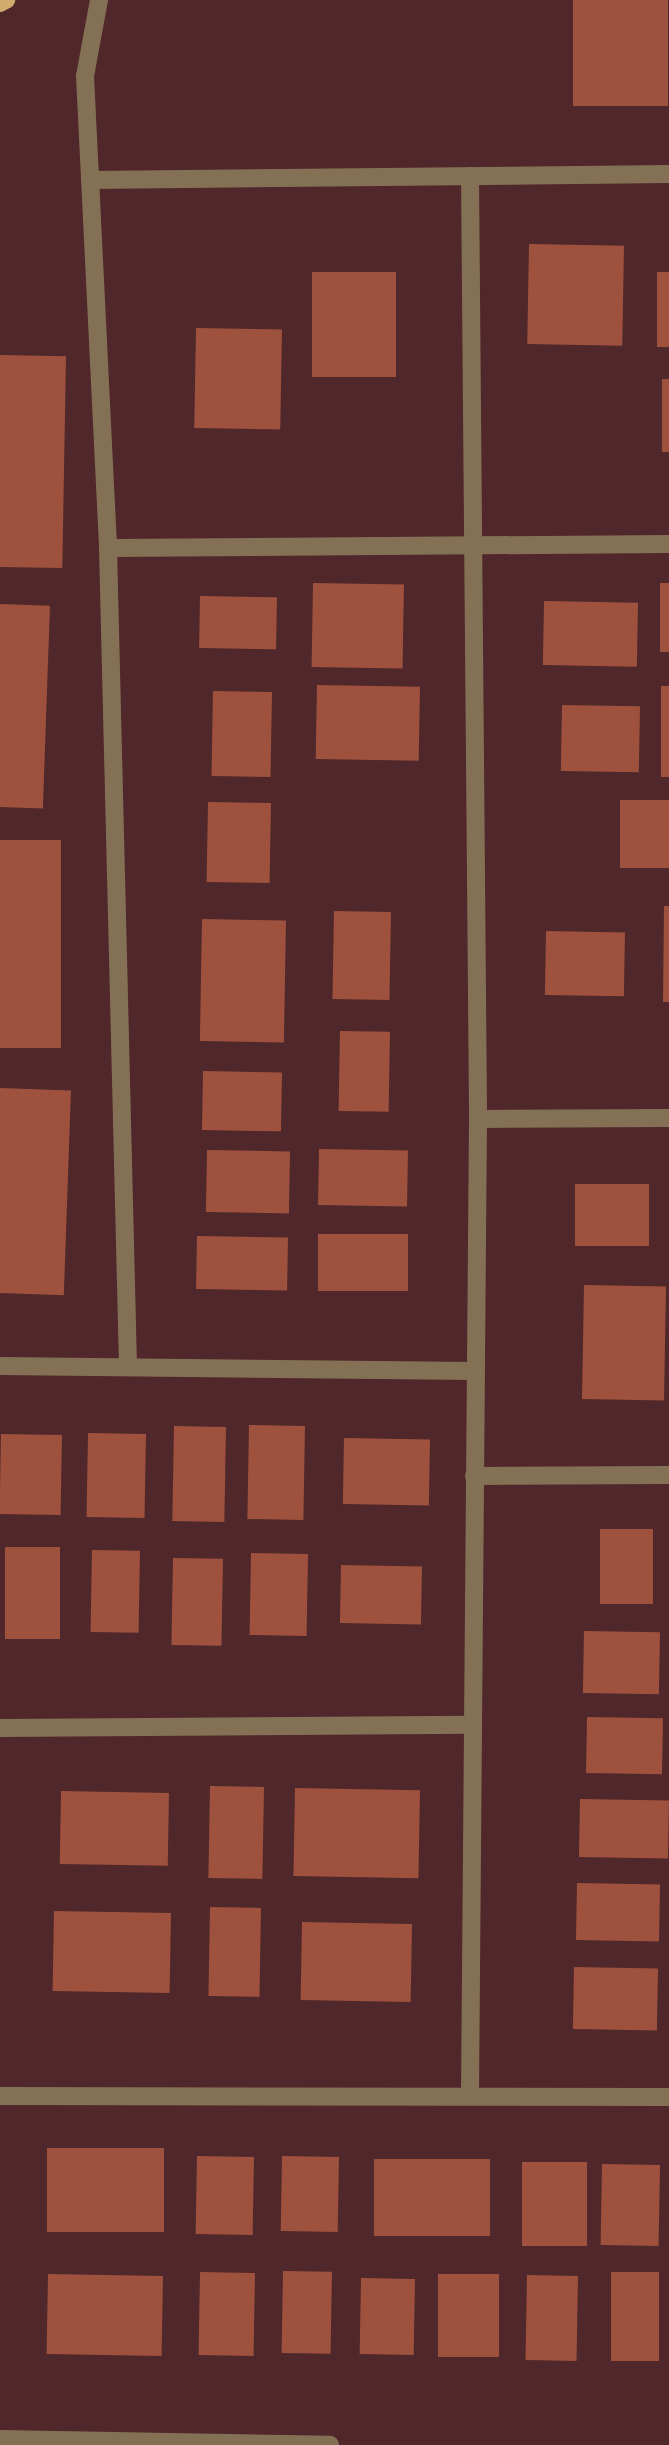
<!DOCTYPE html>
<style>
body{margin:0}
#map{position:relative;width:669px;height:2445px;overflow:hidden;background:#50272a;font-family:Inter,sans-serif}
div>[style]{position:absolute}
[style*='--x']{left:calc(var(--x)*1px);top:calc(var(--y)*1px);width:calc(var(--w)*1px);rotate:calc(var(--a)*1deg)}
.building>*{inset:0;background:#9e523d;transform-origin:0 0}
.minor>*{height:18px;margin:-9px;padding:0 9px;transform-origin:9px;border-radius:9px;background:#847155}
.major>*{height:18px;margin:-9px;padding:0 9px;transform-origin:9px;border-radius:9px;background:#d2ab6f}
span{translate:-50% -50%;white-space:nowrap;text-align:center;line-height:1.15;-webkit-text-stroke:7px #451d20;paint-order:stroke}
</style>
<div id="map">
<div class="building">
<i style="left:573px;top:0;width:95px;height:106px"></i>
<i style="left:529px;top:244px;width:95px;height:100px;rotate:1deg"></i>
<i style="left:312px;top:272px;width:84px;height:105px"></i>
<i style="left:657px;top:272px;width:12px;height:75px"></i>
<i style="left:196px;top:328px;width:86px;height:100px;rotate:1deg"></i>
<i style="left:0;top:355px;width:66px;height:212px;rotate:1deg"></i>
<i style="left:662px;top:379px;width:7px;height:73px"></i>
<i style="left:313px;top:583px;width:91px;height:84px;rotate:1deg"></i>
<i style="left:660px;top:583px;width:9px;height:69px"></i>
<i style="left:200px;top:596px;width:77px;height:52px;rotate:1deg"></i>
<i style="left:544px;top:601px;width:94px;height:64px;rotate:1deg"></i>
<i style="left:0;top:604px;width:50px;height:203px;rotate:2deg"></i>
<i style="left:317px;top:685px;width:103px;height:74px;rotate:1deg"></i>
<i style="left:661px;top:686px;width:8px;height:91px"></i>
<i style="left:213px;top:691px;width:59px;height:85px;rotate:1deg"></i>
<i style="left:562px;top:705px;width:78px;height:66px;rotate:1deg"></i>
<i style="left:620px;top:800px;width:49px;height:68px"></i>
<i style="left:208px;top:802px;width:63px;height:80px;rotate:1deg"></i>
<i style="left:0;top:840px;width:61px;height:208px"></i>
<i style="clip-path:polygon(664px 906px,669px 906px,669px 1002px,663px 1002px)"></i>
<i style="left:334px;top:911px;width:57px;height:88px;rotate:1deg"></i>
<i style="left:202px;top:919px;width:84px;height:122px;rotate:1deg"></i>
<i style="left:546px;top:931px;width:79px;height:64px;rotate:1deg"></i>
<i style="left:340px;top:1031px;width:50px;height:80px;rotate:1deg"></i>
<i style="left:203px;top:1071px;width:79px;height:59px;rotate:1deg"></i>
<i style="left:0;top:1088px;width:71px;height:205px;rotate:2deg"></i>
<i style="left:319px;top:1149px;width:89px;height:56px;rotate:1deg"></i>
<i style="left:207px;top:1150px;width:83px;height:62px;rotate:1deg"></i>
<i style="left:575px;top:1184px;width:74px;height:62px"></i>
<i style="left:318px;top:1234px;width:90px;height:57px"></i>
<i style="left:197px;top:1236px;width:91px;height:53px;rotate:1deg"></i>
<i style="left:584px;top:1285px;width:82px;height:114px;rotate:1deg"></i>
<i style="left:249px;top:1425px;width:56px;height:94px;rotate:1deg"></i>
<i style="left:174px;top:1426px;width:52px;height:95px;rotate:1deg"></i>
<i style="left:88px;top:1433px;width:58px;height:84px;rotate:1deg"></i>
<i style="left:1px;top:1434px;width:61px;height:80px;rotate:1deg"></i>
<i style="left:344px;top:1438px;width:86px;height:66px;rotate:1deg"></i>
<i style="left:600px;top:1529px;width:53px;height:75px"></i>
<i style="left:5px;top:1547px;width:55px;height:92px"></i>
<i style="left:92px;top:1550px;width:48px;height:82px;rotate:1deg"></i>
<i style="left:251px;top:1553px;width:57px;height:82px;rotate:1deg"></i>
<i style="left:173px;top:1558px;width:50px;height:87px;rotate:1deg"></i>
<i style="left:341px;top:1565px;width:81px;height:58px;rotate:1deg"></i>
<i style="left:584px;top:1631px;width:76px;height:62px;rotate:1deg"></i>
<i style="left:587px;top:1717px;width:76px;height:56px;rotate:1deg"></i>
<i style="left:210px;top:1786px;width:54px;height:92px;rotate:1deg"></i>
<i style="left:295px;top:1788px;width:125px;height:88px;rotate:1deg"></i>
<i style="left:61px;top:1791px;width:108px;height:73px;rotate:1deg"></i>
<i style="left:580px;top:1799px;width:89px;height:58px;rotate:1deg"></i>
<i style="left:577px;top:1883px;width:83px;height:57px;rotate:1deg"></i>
<i style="left:210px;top:1907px;width:51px;height:89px;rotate:1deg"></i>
<i style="left:54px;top:1911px;width:117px;height:80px;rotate:1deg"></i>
<i style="left:302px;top:1922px;width:110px;height:78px;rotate:1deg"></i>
<i style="left:574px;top:1967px;width:84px;height:62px;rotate:1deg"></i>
<i style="left:47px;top:2148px;width:117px;height:84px"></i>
<i style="left:197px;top:2156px;width:57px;height:78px;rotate:1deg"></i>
<i style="left:282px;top:2156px;width:57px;height:75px;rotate:1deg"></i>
<i style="left:374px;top:2159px;width:116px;height:77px"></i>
<i style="left:522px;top:2162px;width:65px;height:84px"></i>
<i style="left:602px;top:2164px;width:58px;height:81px;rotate:1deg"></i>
<i style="left:283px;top:2271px;width:49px;height:82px;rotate:1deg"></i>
<i style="left:200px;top:2272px;width:55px;height:83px;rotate:1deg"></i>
<i style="left:611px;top:2272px;width:48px;height:89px"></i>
<i style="left:48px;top:2274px;width:115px;height:80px;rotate:1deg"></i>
<i style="left:438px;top:2274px;width:61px;height:83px"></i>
<i style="left:527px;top:2275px;width:51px;height:85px;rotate:1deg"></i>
<i style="left:361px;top:2278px;width:54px;height:76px;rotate:1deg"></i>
</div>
<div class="minor">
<i style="--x:99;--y:0;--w:77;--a:100.4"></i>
<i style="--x:85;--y:76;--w:473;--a:87.2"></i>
<i style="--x:108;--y:548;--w:819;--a:88.6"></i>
<i style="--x:470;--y:176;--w:943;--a:89.51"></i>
<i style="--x:478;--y:1119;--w:976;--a:90.47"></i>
<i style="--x:90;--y:180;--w:579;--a:-0.59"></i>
<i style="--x:108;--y:548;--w:561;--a:-0.41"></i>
<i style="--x:478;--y:1119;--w:191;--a:-0.3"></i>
<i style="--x:0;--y:1366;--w:475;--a:0.6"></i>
<i style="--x:474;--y:1476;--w:195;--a:-0.3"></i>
<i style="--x:0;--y:1728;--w:472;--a:-0.4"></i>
<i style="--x:0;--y:2096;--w:669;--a:0.09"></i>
<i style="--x:0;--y:2439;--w:330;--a:1"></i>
</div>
<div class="major">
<i style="--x:0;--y:3;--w:7;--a:-27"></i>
</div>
</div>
